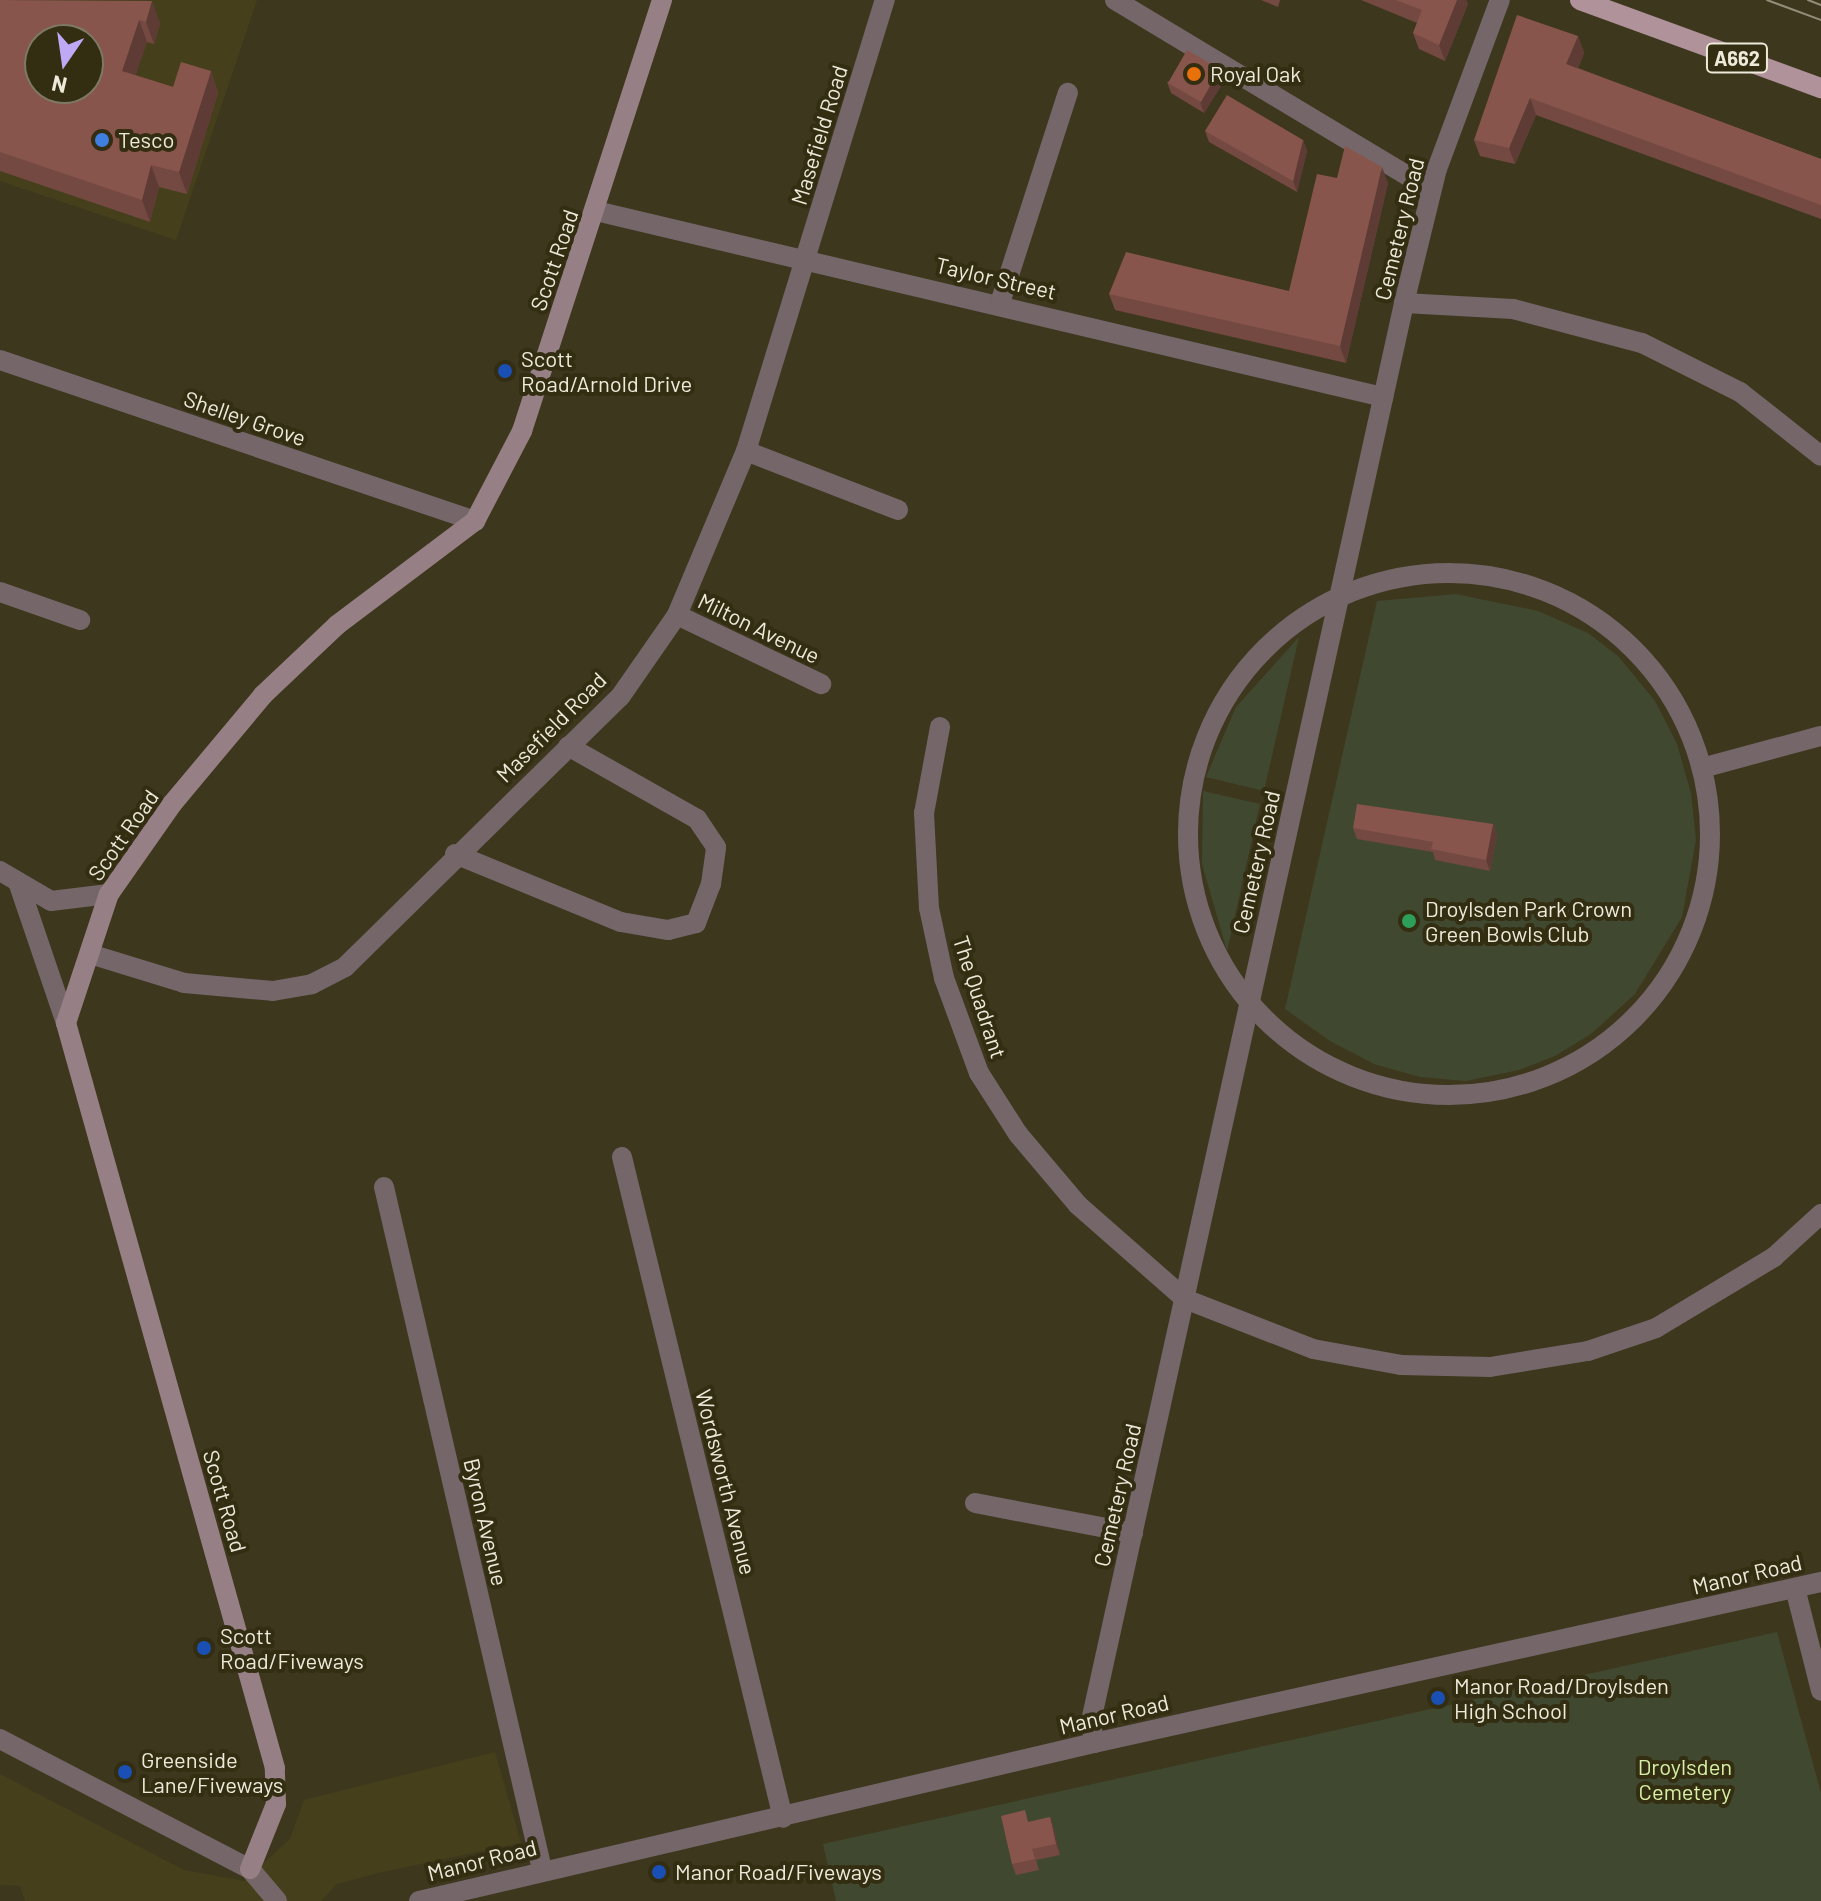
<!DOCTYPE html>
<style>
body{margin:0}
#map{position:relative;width:1821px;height:1901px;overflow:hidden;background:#3d371d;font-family:Barlow,sans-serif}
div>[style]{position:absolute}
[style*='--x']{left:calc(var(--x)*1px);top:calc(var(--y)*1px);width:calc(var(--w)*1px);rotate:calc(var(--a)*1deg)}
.built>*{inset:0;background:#463f1c}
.green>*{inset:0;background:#40492f}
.street>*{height:20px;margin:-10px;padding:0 10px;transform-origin:10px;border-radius:10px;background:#756669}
.street>.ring{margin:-10px;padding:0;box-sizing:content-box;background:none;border:20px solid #756669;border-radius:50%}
.secondary>*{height:20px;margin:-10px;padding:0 10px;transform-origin:10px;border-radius:10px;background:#968085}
.primary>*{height:20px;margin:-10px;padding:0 10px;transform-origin:10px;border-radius:10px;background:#b0939a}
.tram>*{height:2px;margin:-1px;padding:0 1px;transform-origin:1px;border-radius:1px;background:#938e79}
.wall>*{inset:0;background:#744941}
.shaded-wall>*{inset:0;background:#5e3c35}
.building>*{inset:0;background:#87554c;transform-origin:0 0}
.dots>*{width:22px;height:22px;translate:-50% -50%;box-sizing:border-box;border:4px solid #332d12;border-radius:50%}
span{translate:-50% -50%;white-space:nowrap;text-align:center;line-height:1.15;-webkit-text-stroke:8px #332d12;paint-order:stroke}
.shield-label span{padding:2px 6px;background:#332d12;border:2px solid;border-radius:6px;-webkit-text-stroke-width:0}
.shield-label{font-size:20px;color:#edeada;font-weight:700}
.poi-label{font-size:22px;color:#edeada}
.left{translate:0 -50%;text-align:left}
.street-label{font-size:22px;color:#edeada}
.park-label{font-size:22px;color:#d6f0a6}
.north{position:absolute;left:24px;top:24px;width:80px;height:80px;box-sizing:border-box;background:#332d12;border:2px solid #7d7962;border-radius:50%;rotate:193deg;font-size:22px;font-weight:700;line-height:32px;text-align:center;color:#edeada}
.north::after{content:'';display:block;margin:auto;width:28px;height:36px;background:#bfa9f4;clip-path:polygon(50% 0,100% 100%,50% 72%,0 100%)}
</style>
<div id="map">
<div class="built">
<i style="clip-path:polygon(evenodd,0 0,257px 0,176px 240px,0 181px,0 0,40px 40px,88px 40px,88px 88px,40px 88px,40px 40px)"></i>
<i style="clip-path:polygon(495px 1752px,521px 1843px,378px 1873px,337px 1884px,321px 1901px,25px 1901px,20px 1886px,0 1885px,0 1774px,184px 1870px,244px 1881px,290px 1839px,304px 1800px)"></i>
</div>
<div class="green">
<i style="clip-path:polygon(1456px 594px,1538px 611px,1588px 633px,1618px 656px,1655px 701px,1677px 744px,1691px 793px,1696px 840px,1682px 917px,1635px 994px,1591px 1034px,1555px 1056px,1519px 1070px,1466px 1081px,1420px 1077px,1374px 1064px,1330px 1041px,1285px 1009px,1377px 601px)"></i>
<i style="clip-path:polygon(1299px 637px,1264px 791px,1206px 777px,1236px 707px)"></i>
<i style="clip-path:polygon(1203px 791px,1260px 804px,1227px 951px,1202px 864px)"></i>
<i style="clip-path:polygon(1777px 1632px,1821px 1793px,1821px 1901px,836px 1901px,823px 1844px)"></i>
</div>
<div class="street">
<i style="--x:1115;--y:0;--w:369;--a:31"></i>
<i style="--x:596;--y:211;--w:809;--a:13.3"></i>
<i style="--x:1000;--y:303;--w:221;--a:-72.1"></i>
<i style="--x:1404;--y:303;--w:109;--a:3.2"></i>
<i style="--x:1513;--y:309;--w:133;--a:14.8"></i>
<i style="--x:1642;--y:343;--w:110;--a:26.6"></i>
<i style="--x:1740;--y:392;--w:103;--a:38.3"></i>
<i style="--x:0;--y:360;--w:502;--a:18.72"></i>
<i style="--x:746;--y:451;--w:163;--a:21.2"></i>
<i class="ring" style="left:1188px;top:573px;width:502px;height:502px"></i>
<i style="--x:0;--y:592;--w:85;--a:19.3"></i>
<i style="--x:677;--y:615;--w:160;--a:25.6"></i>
<i style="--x:940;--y:727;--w:87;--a:100.5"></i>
<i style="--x:924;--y:813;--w:95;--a:87"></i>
<i style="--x:929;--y:908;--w:72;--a:77.9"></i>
<i style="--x:944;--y:978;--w:101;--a:69.8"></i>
<i style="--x:979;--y:1073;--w:72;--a:57.4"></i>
<i style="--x:1018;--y:1134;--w:93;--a:49.8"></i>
<i style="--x:1078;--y:1205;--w:142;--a:41.3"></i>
<i style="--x:1185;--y:1299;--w:137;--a:21.3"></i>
<i style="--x:1313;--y:1349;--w:89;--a:10.3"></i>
<i style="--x:1401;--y:1365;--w:89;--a:1.3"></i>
<i style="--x:1490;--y:1367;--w:99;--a:-9.3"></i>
<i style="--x:1588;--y:1351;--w:72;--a:-18.7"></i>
<i style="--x:1656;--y:1328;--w:138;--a:-31"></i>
<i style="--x:1774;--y:1257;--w:64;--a:-42.5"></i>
<i style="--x:1702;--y:768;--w:123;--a:-15.1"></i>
<i style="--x:455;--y:854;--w:179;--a:22.3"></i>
<i style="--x:621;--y:922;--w:48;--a:9.7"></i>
<i style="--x:668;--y:930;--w:29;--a:-14"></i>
<i style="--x:696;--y:923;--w:42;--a:-69"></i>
<i style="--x:711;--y:884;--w:37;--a:-82"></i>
<i style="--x:716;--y:847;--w:34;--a:-124"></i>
<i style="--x:697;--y:819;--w:148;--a:-150.5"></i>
<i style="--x:0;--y:871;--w:59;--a:30.5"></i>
<i style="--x:51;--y:901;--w:58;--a:-6.9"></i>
<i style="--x:18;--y:882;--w:149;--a:71.2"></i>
<i style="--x:90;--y:954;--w:98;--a:17.1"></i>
<i style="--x:184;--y:983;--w:89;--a:5.1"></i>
<i style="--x:273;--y:991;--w:40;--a:-10"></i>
<i style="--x:312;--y:984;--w:37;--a:-27"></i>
<i style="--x:345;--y:967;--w:385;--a:-44.5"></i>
<i style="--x:620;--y:697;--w:100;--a:-55.2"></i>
<i style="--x:677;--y:615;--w:178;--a:-67.2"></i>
<i style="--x:746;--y:451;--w:472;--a:-72.9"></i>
<i style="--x:622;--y:1157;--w:680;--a:76.31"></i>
<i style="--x:384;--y:1187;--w:700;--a:76.96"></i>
<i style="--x:975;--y:1503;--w:161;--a:10.8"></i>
<i style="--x:1795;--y:1588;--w:106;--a:75.8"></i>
<i style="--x:0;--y:1739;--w:282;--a:27.5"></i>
<i style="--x:250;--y:1869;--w:42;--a:49.8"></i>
<i style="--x:1094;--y:1743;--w:22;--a:-98"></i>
<i style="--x:1091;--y:1721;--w:1452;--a:-77.55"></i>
<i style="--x:1404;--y:303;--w:138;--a:-76.2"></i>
<i style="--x:1437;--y:169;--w:180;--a:-69.6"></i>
<i style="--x:419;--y:1901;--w:693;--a:-13.17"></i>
<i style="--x:1094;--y:1743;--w:745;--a:-12.49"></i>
</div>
<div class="secondary">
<i style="--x:250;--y:1869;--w:70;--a:-68.2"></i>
<i style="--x:276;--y:1804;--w:36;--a:-92"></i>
<i style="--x:275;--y:1768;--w:774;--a:-105.67"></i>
<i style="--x:66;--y:1023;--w:136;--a:-71.6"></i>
<i style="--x:109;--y:894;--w:110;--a:-55"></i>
<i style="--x:172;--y:804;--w:142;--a:-50.1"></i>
<i style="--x:263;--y:695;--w:102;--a:-43.4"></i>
<i style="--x:337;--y:625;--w:173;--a:-37"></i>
<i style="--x:475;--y:521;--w:102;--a:-62.4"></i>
<i style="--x:522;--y:431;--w:453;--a:-72"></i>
</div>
<div class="primary">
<i style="--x:1580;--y:0;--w:257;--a:20.1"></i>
</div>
<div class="tram">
<i style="--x:1767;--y:0;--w:58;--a:20.3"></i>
<i style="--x:1808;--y:0;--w:14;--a:21"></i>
</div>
<div class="wall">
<i style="clip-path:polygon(0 0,160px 23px,154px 44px,147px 42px,135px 75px,173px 87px,211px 71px,218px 93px,187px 194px,159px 187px,150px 222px,0 171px)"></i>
<i style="clip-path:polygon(1261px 0,1280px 0,1278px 7px)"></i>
<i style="clip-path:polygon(1361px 0,1466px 0,1468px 4px,1445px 61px,1419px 49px,1413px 33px,1417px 23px)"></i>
<i style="clip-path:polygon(1578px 36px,1584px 53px,1578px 68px,1821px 159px,1821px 219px,1536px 115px,1515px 164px,1480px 156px,1474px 140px)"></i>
<i style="clip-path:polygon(1220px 69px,1224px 81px,1204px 113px,1171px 93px,1167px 82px)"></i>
<i style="clip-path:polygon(1205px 131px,1303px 140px,1307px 151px,1297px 192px,1209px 142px)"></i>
<i style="clip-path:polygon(1337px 178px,1388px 183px,1346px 363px,1115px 310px,1109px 294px,1289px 291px)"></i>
<i style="clip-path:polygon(1493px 824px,1497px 835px,1490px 871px,1435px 860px,1433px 852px,1357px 839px,1353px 828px)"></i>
<i style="clip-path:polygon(1050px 1817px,1054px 1829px,1060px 1855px,1036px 1860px,1039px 1870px,1016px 1875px,1012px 1864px,1030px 1822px)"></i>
</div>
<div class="shaded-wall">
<i style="clip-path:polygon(1457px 0,1466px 0,1468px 4px,1445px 61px,1439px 45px)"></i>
<i style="clip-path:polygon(152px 1px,160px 23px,154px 44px,146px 22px)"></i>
<i style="clip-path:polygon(139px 20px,147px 42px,130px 92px,122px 71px)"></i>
<i style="clip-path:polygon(1578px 36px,1584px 53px,1572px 81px,1566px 64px)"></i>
<i style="clip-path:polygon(1220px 69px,1224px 81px,1204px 113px,1200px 102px)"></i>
<i style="clip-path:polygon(211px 71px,218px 93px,187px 194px,179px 172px)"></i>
<i style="clip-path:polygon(1530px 98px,1536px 115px,1515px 164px,1509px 148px)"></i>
<i style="clip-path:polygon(1303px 140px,1307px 151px,1297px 192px,1293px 181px)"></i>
<i style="clip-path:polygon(151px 165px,159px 187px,150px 222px,142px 200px)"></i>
<i style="clip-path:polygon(1382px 167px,1388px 183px,1346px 363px,1340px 346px)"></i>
<i style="clip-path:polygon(1493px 824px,1497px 835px,1490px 871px,1486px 860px)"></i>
<i style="clip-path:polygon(1050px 1817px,1054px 1829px,1060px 1855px,1056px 1844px)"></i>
</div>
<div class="building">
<i style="clip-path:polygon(evenodd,0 0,152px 1px,146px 22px,139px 20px,122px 71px,173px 87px,181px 62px,211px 71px,179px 172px,151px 165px,142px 200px,0 152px,0 0,40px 40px,88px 40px,88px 88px,40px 88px,40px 40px)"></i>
<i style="clip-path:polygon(1396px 0,1457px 0,1439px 45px,1413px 33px,1422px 10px)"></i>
<i style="clip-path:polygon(1517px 15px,1578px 36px,1566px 64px,1821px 159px,1821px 205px,1530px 98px,1509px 148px,1474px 140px)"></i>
<i style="left:1187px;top:50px;width:38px;height:38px;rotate:30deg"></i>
<i style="clip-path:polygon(1227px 95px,1303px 140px,1293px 181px,1205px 131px)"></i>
<i style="clip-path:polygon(1345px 146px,1382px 167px,1340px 346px,1109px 294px,1126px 252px,1289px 291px,1317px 174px,1337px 178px)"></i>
<i style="clip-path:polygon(1357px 804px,1493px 824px,1486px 860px,1431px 849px,1433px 842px,1353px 828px)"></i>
<i style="clip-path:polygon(1025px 1810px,1028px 1822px,1050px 1817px,1056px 1844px,1032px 1849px,1035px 1859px,1012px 1864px,1001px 1816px)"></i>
</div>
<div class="dots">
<i style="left:1194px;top:74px;background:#e8710a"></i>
<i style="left:102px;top:140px;background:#3f7fe0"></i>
<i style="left:505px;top:371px;background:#1a4fb4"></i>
<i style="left:1409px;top:921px;background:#2e9e5b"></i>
<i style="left:204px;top:1648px;background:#1a4fb4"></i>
<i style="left:1438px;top:1698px;background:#1a4fb4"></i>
<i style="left:125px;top:1772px;background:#1a4fb4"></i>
<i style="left:659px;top:1872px;background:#1a4fb4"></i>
</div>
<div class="shield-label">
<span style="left:1737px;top:58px">A662</span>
</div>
<div class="poi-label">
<span class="left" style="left:1210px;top:74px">Royal Oak</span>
<span class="left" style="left:118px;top:140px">Tesco</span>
<span class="left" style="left:521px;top:371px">Scott<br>Road/Arnold Drive</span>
<span class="left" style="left:1425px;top:921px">Droylsden Park Crown<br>Green Bowls Club</span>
<span class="left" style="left:220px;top:1648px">Scott<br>Road/Fiveways</span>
<span class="left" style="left:1454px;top:1698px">Manor Road/Droylsden<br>High School</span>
<span class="left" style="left:141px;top:1772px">Greenside<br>Lane/Fiveways</span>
<span class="left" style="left:675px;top:1872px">Manor Road/Fiveways</span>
</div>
<div class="street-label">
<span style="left:819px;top:135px;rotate:-73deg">Masefield Road</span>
<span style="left:1399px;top:229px;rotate:-76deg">Cemetery Road</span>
<span style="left:554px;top:260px;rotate:-71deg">Scott Road</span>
<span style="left:996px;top:278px;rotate:13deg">Taylor Street</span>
<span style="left:245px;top:418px;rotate:19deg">Shelley Grove</span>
<span style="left:759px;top:628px;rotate:26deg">Milton Avenue</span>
<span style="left:551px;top:727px;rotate:-45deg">Masefield Road</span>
<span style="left:123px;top:835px;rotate:-55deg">Scott Road</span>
<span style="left:1256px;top:862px;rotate:-77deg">Cemetery Road</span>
<span style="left:980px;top:997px;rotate:72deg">The Quadrant</span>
<span style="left:726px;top:1482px;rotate:76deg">Wordsworth Avenue</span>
<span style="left:1117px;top:1495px;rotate:-77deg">Cemetery Road</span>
<span style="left:225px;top:1501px;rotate:74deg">Scott Road</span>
<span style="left:486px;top:1522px;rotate:77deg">Byron Avenue</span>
<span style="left:1747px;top:1574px;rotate:-13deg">Manor Road</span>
<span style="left:1114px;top:1714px;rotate:-13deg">Manor Road</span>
<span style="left:482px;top:1860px;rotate:-14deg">Manor Road</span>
</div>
<div class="park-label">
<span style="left:1685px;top:1779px">Droylsden<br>Cemetery</span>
</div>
<div class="north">N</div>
</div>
